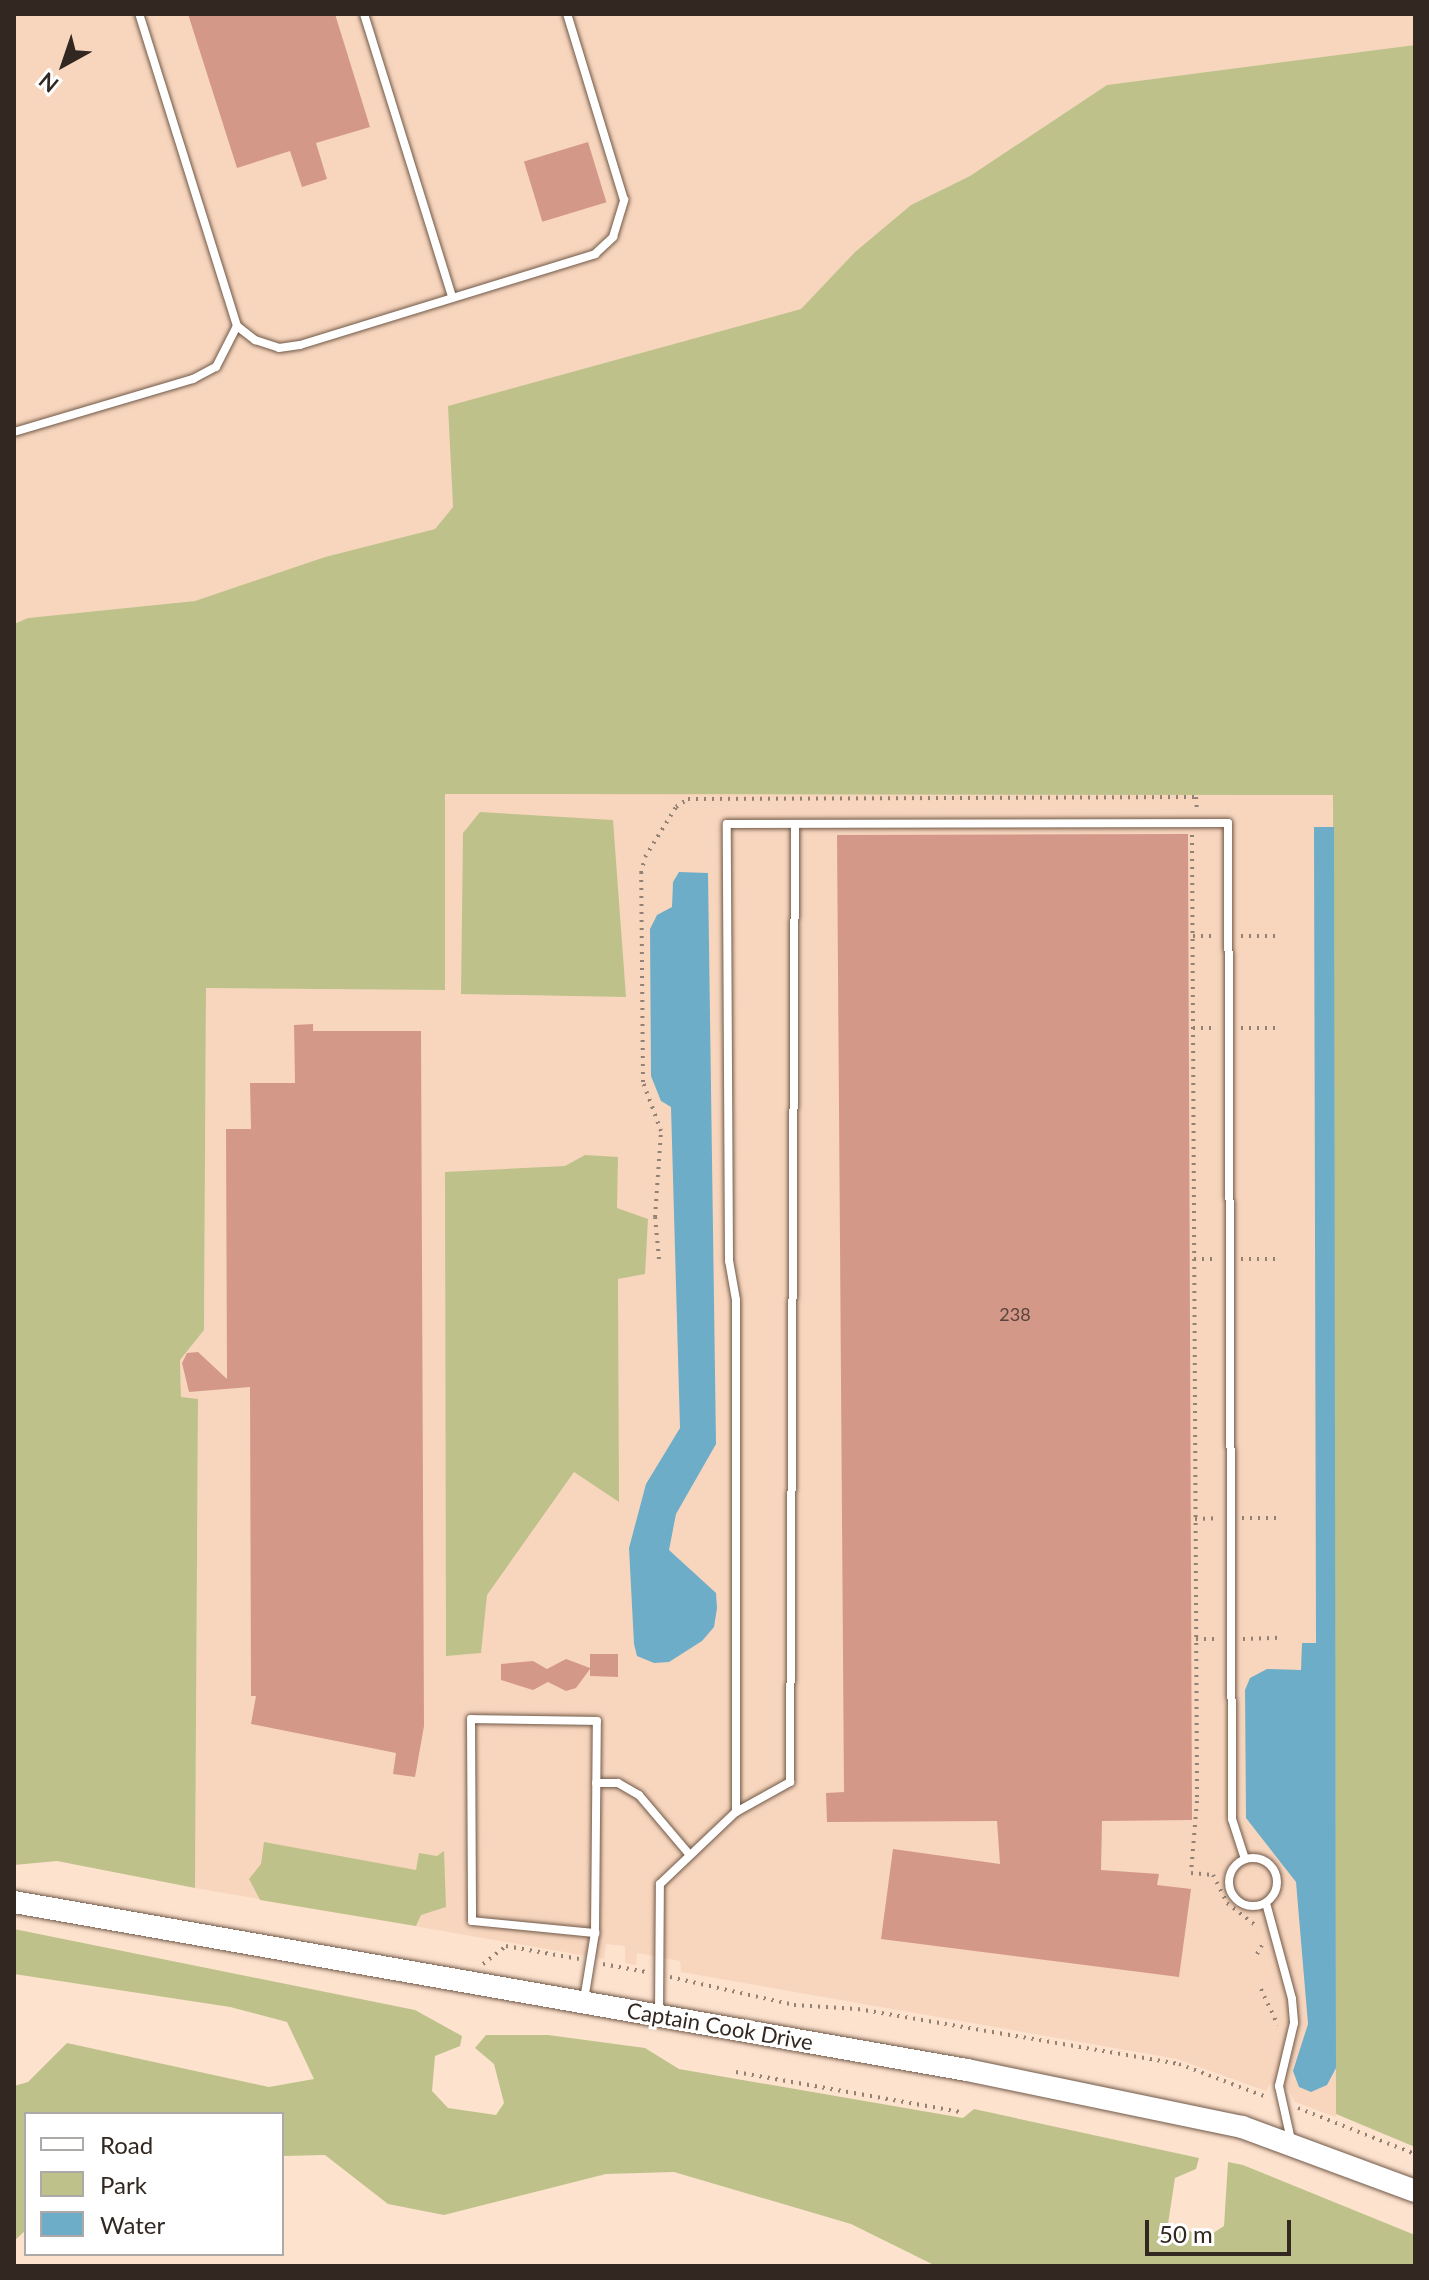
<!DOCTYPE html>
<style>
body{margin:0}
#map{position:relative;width:1429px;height:2280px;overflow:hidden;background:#fde2ce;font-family:Lato,sans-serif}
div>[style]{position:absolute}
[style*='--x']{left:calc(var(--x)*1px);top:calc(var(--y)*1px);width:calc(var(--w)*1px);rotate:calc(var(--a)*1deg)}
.built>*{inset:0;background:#f8d6be}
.green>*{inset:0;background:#bec28a}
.water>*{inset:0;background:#6dadc8}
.building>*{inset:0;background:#d49889;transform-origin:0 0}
.path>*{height:4px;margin-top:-2px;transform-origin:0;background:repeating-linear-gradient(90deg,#938174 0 2px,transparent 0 8px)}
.roads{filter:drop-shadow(0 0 2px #705948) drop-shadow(0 0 2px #705948)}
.service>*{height:8px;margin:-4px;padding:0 4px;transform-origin:4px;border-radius:4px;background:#fff}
.service>.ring{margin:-4px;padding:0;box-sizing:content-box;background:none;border:8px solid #fff;border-radius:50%}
.secondary>*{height:22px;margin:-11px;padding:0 11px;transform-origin:11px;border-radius:11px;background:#fff}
span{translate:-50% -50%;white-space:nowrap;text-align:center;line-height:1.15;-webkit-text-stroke:6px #fff;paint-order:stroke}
.number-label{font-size:18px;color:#5a443b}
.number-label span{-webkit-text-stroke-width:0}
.street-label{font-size:22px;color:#322821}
.frame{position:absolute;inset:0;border:16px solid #322821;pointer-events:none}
.legend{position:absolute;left:24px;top:2112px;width:260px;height:144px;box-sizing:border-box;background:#fff;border:2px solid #ada9a6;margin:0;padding:10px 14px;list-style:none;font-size:24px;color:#322821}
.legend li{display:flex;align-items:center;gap:16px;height:40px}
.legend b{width:40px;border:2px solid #ada9a6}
.north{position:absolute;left:24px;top:24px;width:80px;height:80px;-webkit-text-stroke:6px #fff;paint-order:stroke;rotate:220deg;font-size:22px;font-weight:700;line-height:32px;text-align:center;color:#322821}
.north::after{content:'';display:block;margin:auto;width:28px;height:36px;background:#322821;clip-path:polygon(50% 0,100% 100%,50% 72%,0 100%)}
.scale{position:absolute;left:1145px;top:2220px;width:146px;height:36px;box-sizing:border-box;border:4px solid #322821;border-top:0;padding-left:10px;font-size:24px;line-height:28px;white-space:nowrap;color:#322821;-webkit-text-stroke:6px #fff;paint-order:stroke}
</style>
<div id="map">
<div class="built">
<i style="clip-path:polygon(14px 14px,1415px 14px,1415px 45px,1107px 85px,970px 176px,911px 205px,855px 252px,801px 309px,449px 406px,453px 507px,435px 529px,325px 557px,195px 601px,28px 618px,14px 624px)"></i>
<i style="clip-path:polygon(444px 794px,1334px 794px,1336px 2117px,1295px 2102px,1289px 2090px,1270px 2083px,1266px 2091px,1177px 2059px,681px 1972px,680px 1961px,637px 1953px,636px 1965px,625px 1963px,625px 1946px,606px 1944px,604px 1959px,195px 1888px,198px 1399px,181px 1398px,180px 1359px,204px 1330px,206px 988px,445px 990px)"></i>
</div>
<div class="green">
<i style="clip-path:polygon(1415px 45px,1415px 2147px,1336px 2114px,1333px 795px,445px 794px,445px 990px,206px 988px,204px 1330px,180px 1360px,181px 1397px,198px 1399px,195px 1888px,57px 1861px,14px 1865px,14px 624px,28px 618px,195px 601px,325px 557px,435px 529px,453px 507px,448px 406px,801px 309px,855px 252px,911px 205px,970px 176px,1107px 85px)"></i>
<i style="clip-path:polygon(480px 812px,613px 820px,626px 997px,461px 994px,463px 833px)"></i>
<i style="clip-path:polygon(585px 1155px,618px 1157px,617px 1208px,648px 1219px,645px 1274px,618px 1279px,619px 1502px,574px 1472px,487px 1595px,481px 1653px,446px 1656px,445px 1172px,565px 1166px)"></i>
<i style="clip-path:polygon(264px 1842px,416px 1870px,419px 1853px,437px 1856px,444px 1851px,446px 1907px,421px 1915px,416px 1926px,260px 1900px,249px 1879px,261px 1864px)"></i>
<i style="clip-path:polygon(14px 1929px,415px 2010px,462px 2036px,460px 2046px,435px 2056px,432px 2091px,448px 2108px,496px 2115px,504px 2103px,494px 2064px,475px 2048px,486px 2035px,548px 2035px,645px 2048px,679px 2069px,963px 2118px,974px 2109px,1199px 2158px,1196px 2169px,1175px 2178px,1168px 2224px,1207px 2237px,1224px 2226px,1228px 2162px,1243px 2165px,1415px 2235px,1415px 2266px,936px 2266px,851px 2224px,674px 2172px,606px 2174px,444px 2215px,388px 2204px,325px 2155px,282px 2156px,282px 2114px,26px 2114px,26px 2230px,14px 2241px,14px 2086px,28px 2082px,67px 2043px,269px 2087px,314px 2079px,287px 2022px,230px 2007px,14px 1974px)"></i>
</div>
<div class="water">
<i style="clip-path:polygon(1314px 827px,1334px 827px,1336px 2068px,1327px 2085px,1311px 2092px,1299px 2087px,1293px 2071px,1308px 2024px,1296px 1882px,1246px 1818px,1245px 1690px,1250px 1678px,1267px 1669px,1301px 1670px,1302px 1643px,1316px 1643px)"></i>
<i style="clip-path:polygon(679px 872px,708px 873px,716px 1444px,676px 1514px,669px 1550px,716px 1593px,717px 1608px,714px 1627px,702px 1641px,669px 1662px,654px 1663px,637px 1656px,634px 1644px,629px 1548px,646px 1484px,680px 1428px,671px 1107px,661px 1101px,651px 1076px,650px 929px,657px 915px,672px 907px,673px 882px)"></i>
</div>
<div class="building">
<i style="clip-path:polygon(188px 14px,335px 14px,370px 127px,316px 143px,327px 179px,302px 187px,290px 151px,237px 168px)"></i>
<i style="left:588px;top:142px;width:63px;height:67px;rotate:73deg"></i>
<i style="clip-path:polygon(1188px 834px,1192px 1820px,1102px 1821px,1101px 1870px,1159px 1874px,1157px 1885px,1191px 1889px,1179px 1977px,881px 1939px,893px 1849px,1000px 1864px,997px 1821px,827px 1822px,826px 1793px,844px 1792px,837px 835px)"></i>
<i style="clip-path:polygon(313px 1024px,313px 1031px,421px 1031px,424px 1726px,415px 1777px,393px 1774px,396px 1753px,251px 1724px,256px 1696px,251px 1696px,250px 1387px,189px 1392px,182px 1363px,187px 1353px,198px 1352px,227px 1379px,226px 1129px,251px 1129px,250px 1083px,295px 1083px,294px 1025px)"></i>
<i style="clip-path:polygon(590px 1654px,618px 1654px,618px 1677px,590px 1676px,590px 1669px,576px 1688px,566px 1691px,548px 1682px,533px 1690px,501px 1680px,501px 1664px,533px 1661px,547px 1669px,566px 1659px,590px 1668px)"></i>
</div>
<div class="path">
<i style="--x:1192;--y:835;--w:966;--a:89.7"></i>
<i style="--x:1197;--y:1801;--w:72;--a:94.8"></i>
<i style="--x:1191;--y:1873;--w:22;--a:5"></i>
<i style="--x:1213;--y:1875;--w:31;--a:63"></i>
<i style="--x:1227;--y:1903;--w:39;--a:38"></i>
<i style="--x:1193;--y:936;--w:23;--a:0"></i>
<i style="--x:1241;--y:936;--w:37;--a:0"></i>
<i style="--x:1193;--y:1028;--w:23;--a:0"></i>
<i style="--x:1241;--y:1028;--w:37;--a:0"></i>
<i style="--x:659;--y:1259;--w:42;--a:-95.4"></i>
<i style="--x:655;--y:1217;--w:86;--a:-86"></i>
<i style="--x:661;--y:1131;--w:52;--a:-110.2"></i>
<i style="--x:643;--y:1082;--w:209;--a:-90.5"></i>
<i style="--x:641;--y:873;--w:16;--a:-76"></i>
<i style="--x:645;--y:857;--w:59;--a:-58.2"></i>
<i style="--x:676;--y:807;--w:14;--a:-34"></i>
<i style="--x:688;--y:799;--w:508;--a:-0.23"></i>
<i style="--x:1196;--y:797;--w:14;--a:86"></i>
<i style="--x:1194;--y:1259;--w:23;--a:0"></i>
<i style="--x:1241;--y:1259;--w:37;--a:0"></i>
<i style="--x:1242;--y:1518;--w:37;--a:0"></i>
<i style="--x:1195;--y:1519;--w:23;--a:-2"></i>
<i style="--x:1196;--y:1639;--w:21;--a:0"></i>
<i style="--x:1243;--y:1639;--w:37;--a:-2"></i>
<i style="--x:1257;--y:1954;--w:13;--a:-61"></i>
<i style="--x:483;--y:1964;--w:29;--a:-38"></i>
<i style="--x:506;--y:1946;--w:74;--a:10.1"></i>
<i style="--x:603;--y:1964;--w:44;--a:10.5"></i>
<i style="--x:670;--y:1977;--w:127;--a:12.7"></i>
<i style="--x:794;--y:2005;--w:64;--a:3.6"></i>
<i style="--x:858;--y:2009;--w:326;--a:9.7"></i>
<i style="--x:1179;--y:2064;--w:94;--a:20.6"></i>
<i style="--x:1261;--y:1989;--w:40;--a:65"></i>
<i style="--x:736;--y:2072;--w:228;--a:10.1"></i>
<i style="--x:1298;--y:2108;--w:126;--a:21.5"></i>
</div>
<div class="roads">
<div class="service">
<i style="--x:364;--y:14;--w:296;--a:72.7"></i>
<i style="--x:237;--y:326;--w:23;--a:38"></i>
<i style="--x:255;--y:340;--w:25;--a:18"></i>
<i style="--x:279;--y:348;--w:21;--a:-8"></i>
<i style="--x:300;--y:345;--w:309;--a:-17.1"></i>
<i style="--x:595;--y:254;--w:25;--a:-43"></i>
<i style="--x:613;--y:237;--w:39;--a:-73"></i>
<i style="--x:624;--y:200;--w:195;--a:-107"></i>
<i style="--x:14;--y:432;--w:187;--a:-16.5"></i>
<i style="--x:193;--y:379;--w:26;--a:-28"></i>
<i style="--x:216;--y:367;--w:46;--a:-62.9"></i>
<i style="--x:237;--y:326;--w:327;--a:-107.4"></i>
<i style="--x:596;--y:1783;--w:22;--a:0"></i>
<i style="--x:618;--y:1783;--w:24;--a:30"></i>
<i style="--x:639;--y:1795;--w:77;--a:49.7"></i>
<i style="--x:736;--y:1812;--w:512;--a:-90"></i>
<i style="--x:736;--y:1300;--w:40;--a:-100"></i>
<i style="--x:729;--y:1261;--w:437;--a:-90.3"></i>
<i style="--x:727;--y:824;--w:501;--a:-0.11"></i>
<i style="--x:1228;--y:823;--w:996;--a:89.77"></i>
<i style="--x:1232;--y:1819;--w:42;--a:72"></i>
<i class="ring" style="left:1229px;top:1858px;width:40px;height:40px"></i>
<i style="--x:1266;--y:1903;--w:99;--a:74.8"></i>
<i style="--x:1292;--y:1999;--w:24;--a:85"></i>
<i style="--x:1294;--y:2023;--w:65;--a:103.4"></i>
<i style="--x:1279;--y:2086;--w:55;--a:77.5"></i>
<i style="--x:584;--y:2000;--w:68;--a:-80.7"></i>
<i style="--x:595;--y:1933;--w:212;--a:-89.5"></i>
<i style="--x:597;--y:1721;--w:126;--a:-179.1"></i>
<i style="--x:471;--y:1719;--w:202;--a:89.7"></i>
<i style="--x:472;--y:1921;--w:124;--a:5.6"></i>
<i style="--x:659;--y:2014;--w:130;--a:-89.6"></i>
<i style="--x:660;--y:1884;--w:105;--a:-43.5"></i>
<i style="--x:736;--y:1812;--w:62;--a:-29.1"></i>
<i style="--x:790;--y:1782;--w:958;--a:-89.7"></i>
</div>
<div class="secondary">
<i style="--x:14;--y:1902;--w:968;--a:10"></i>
<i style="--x:967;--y:2070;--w:281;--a:11.7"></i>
<i style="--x:1242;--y:2127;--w:184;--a:20.3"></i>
</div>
</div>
<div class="number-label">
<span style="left:1015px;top:1314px">238</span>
</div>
<div class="street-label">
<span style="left:720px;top:2026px;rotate:10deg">Captain Cook Drive</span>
</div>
<div class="frame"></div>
<ul class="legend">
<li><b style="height:10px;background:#fff"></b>Road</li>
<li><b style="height:22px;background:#bec28a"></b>Park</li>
<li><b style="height:22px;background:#6dadc8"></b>Water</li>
</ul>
<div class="north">N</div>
<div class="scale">50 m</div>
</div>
